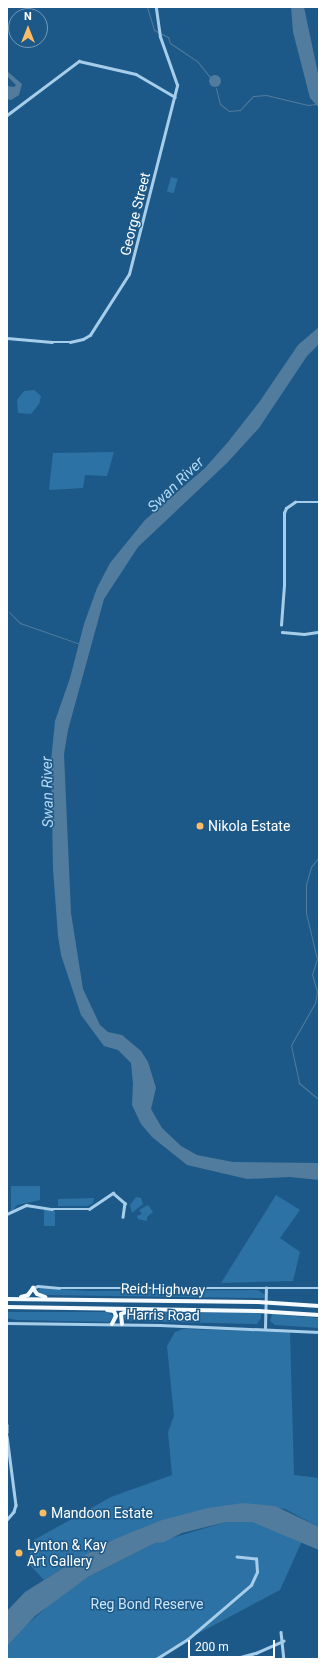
<!DOCTYPE html>
<style>
body{margin:0}
#map{position:relative;width:326px;height:1666px;overflow:hidden;background:#1d5988;font-family:Roboto,sans-serif}
div>[style]{position:absolute}
[style*='--x']{left:calc(var(--x)*1px);top:calc(var(--y)*1px);width:calc(var(--w)*1px);rotate:calc(var(--a)*1deg)}
.green>*{inset:0;background:#2d72a4;transform-origin:0 0}
.water>*{inset:0;background:#517c9d}
.round{border-radius:50%}
.stream>*{height:1px;margin:-0.5px;padding:0 0.5px;transform-origin:0.5px;border-radius:0.5px;background:#517c9d}
.minor>*{height:2.5px;margin:-1.25px;padding:0 1.25px;transform-origin:1.25px;border-radius:1.25px;background:#a6ceeb}
.trunk>*{height:4px;margin:-2px;padding:0 2px;transform-origin:2px;border-radius:2px;background:#f5fafe}
.trunk-bridge>*{height:4px;margin:-2px;padding:0 2px;transform-origin:2px;border-radius:2px;background:#f5fafe}
.dots>*{width:11px;height:11px;translate:-50% -50%;box-sizing:border-box;border:2px solid #1d5988;border-radius:50%}
span{translate:-50% -50%;white-space:nowrap;text-align:center;line-height:1.15;-webkit-text-stroke:3px #1d5988;paint-order:stroke}
.street-label{font-size:14px;color:#fff}
.poi-label{font-size:14px;color:#fff}
.left{translate:0 -50%;text-align:left}
.park-label{font-size:14px;color:#cbe5f8}
.water-label{font-size:15px;color:#b2d8f3;font-style:italic}
.frame{position:absolute;inset:0;border:8px solid #fff;pointer-events:none}
.north{position:absolute;left:8px;top:8px;width:40px;height:40px;box-sizing:border-box;background:#1d5988;border:1px solid #779bb8;border-radius:50%;rotate:0deg;font-size:11px;font-weight:700;line-height:16px;text-align:center;color:#fff}
.north::after{content:'';display:block;margin:auto;width:14px;height:18px;background:#fbbc65;clip-path:polygon(50% 0,100% 100%,50% 72%,0 100%)}
.scale{position:absolute;left:188px;top:1640px;width:87px;height:18px;box-sizing:border-box;border:2px solid #fff;border-top:0;padding-left:5px;font-size:12px;line-height:14px;white-space:nowrap;color:#fff;-webkit-text-stroke:3px #1d5988;paint-order:stroke}
</style>
<div id="map">
<div class="green">
<i style="left:171px;top:177px;width:7px;height:15px;rotate:16deg"></i>
<i style="clip-path:polygon(34px 390px,41px 396px,39px 404px,31px 414px,18px 413px,17px 400px,24px 391px)"></i>
<i style="clip-path:polygon(114px 452px,107px 476px,85px 475px,83px 488px,49px 490px,53px 453px)"></i>
<i style="clip-path:polygon(11px 1186px,40px 1186px,40px 1200px,17px 1205px,11px 1213px)"></i>
<i style="clip-path:polygon(276px 1195px,300px 1210px,280px 1238px,300px 1252px,293px 1281px,221px 1283px)"></i>
<i style="clip-path:polygon(136px 1197px,141px 1198px,143px 1204px,132px 1213px,130px 1205px)"></i>
<i style="clip-path:polygon(94px 1198px,93px 1203px,88px 1206px,58px 1206px,58px 1199px)"></i>
<i style="clip-path:polygon(148px 1205px,153px 1212px,147px 1217px,147px 1221px,138px 1219px,137px 1216px,142px 1214px,139px 1210px)"></i>
<i style="left:44px;top:1210px;width:11px;height:16px"></i>
<i style="clip-path:polygon(41px 1288px,89px 1291px,258px 1290px,265px 1295px,264px 1298px,255px 1298px,48px 1295px,39px 1294px,38px 1290px)"></i>
<i style="clip-path:polygon(226px 1311px,261px 1313px,261px 1318px,257px 1324px,126px 1321px,123px 1316px,128px 1312px)"></i>
<i style="clip-path:polygon(7px 1312px,107px 1312px,114px 1316px,109px 1322px,17px 1320px,7px 1318px)"></i>
<i style="clip-path:polygon(272px 1314px,319px 1318px,319px 1328px,275px 1325px,270px 1321px)"></i>
<i style="clip-path:polygon(183px 1329px,290px 1332px,294px 1475px,319px 1478px,319px 1527px,285px 1509px,243px 1504px,76px 1560px,44px 1580px,27px 1562px,34px 1540px,111px 1497px,172px 1475px,168px 1432px,174px 1416px,167px 1346px,175px 1332px)"></i>
<i style="clip-path:polygon(226px 1522px,252px 1522px,302px 1541px,280px 1590px,188px 1639px,156px 1659px,7px 1659px,7px 1646px,23px 1628px,56px 1599px,88px 1577px,155px 1543px)"></i>
</div>
<div class="water">
<i style="clip-path:polygon(291px 7px,304px 7px,319px 78px,319px 108px,310px 98px,293px 32px)"></i>
<i style="clip-path:polygon(7px 71px,22px 84px,19px 95px,11px 100px,7px 99px,7px 86px,14px 87px,16px 85px,7px 76px)"></i>
<i class="round" style="left:209px;top:75px;width:12px;height:12px"></i>
<i style="clip-path:polygon(319px 327px,319px 344px,307px 356px,259px 428px,227px 463px,138px 547px,104px 599px,68px 730px,64px 754px,71px 913px,83px 989px,100px 1025px,108px 1032px,122px 1035px,141px 1051px,148px 1062px,156px 1088px,151px 1109px,162px 1128px,181px 1146px,197px 1155px,233px 1162px,319px 1163px,319px 1180px,290px 1177px,247px 1179px,187px 1165px,152px 1137px,141px 1124px,132px 1105px,133px 1084px,131px 1063px,118px 1050px,104px 1046px,81px 1015px,61px 955px,58px 936px,53px 869px,51px 761px,55px 721px,70px 678px,84px 624px,97px 588px,110px 563px,145px 520px,205px 468px,228px 442px,260px 401px,298px 345px)"></i>
<i style="clip-path:polygon(243px 1503px,275px 1506px,319px 1527px,319px 1550px,252px 1522px,226px 1522px,182px 1533px,164px 1542px,155px 1543px,88px 1577px,35px 1616px,7px 1646px,7px 1611px,25px 1592px,76px 1560px,115px 1539px,162px 1520px,208px 1508px)"></i>
</div>
<div class="stream">
<i style="--x:147;--y:7;--w:24;--a:73"></i>
<i style="--x:154;--y:30;--w:16;--a:27"></i>
<i style="--x:168;--y:37;--w:6;--a:72"></i>
<i style="--x:170;--y:43;--w:32;--a:34"></i>
<i style="--x:197;--y:61;--w:21;--a:51"></i>
<i style="--x:216;--y:88;--w:16;--a:76"></i>
<i style="--x:220;--y:104;--w:11;--a:38"></i>
<i style="--x:229;--y:111;--w:11;--a:-5"></i>
<i style="--x:240;--y:110;--w:19;--a:-47"></i>
<i style="--x:253;--y:96;--w:13;--a:-4"></i>
<i style="--x:266;--y:95;--w:43;--a:13.4"></i>
<i style="--x:308;--y:105;--w:8;--a:-7"></i>
<i style="--x:9;--y:612;--w:16;--a:45"></i>
<i style="--x:20;--y:623;--w:64;--a:19.3"></i>
<i style="--x:319;--y:857;--w:13;--a:129"></i>
<i style="--x:311;--y:867;--w:19;--a:106"></i>
<i style="--x:306;--y:885;--w:28;--a:90"></i>
<i style="--x:306;--y:913;--w:47;--a:76.6"></i>
<i style="--x:317;--y:959;--w:16;--a:108"></i>
<i style="--x:312;--y:974;--w:18;--a:74"></i>
<i style="--x:317;--y:991;--w:12;--a:99"></i>
<i style="--x:315;--y:1003;--w:48;--a:119.7"></i>
<i style="--x:291;--y:1045;--w:39;--a:78"></i>
<i style="--x:299;--y:1083;--w:26;--a:40"></i>
</div>
<div class="minor">
<i style="--x:7;--y:115;--w:90;--a:-36.9"></i>
<i style="--x:79;--y:61;--w:58;--a:12.8"></i>
<i style="--x:136;--y:74;--w:45;--a:30.5"></i>
<i style="--x:7;--y:338;--w:45;--a:5.1"></i>
<i style="--x:52;--y:342;--w:18;--a:0"></i>
<i style="--x:70;--y:342;--w:13;--a:-13"></i>
<i style="--x:83;--y:339;--w:8;--a:-30"></i>
<i style="--x:90;--y:335;--w:72;--a:-57.4"></i>
<i style="--x:129;--y:274;--w:195;--a:-75.7"></i>
<i style="--x:177;--y:85;--w:51;--a:-109.5"></i>
<i style="--x:160;--y:37;--w:30;--a:-98"></i>
<i style="--x:281;--y:625;--w:40;--a:-85.7"></i>
<i style="--x:284;--y:585;--w:72;--a:-90"></i>
<i style="--x:284;--y:513;--w:5;--a:-68"></i>
<i style="--x:286;--y:508;--w:11;--a:-34"></i>
<i style="--x:295;--y:502;--w:24;--a:0"></i>
<i style="--x:282;--y:632;--w:22;--a:5"></i>
<i style="--x:304;--y:634;--w:15;--a:-8"></i>
<i style="--x:7;--y:1214;--w:21;--a:-25"></i>
<i style="--x:26;--y:1205;--w:26;--a:9"></i>
<i style="--x:52;--y:1209;--w:37;--a:0"></i>
<i style="--x:89;--y:1209;--w:29;--a:-34"></i>
<i style="--x:113;--y:1193;--w:16;--a:40"></i>
<i style="--x:125;--y:1203;--w:14;--a:98"></i>
<i style="--x:33;--y:1288;--w:5;--a:-22"></i>
<i style="--x:38;--y:1286;--w:21;--a:5"></i>
<i style="--x:59;--y:1288;--w:260;--a:0"></i>
<i style="--x:7;--y:1323;--w:153;--a:0.7"></i>
<i style="--x:160;--y:1325;--w:159;--a:2.5"></i>
<i style="--x:265;--y:1328;--w:40;--a:-88.6"></i>
<i style="--x:7;--y:1425;--w:7;--a:90"></i>
<i style="--x:7;--y:1436;--w:70;--a:82.6"></i>
<i style="--x:16;--y:1505;--w:7;--a:106"></i>
<i style="--x:14;--y:1512;--w:11;--a:131"></i>
<i style="--x:281;--y:1632;--w:27;--a:84"></i>
<i style="--x:156;--y:1659;--w:38;--a:-32"></i>
<i style="--x:188;--y:1639;--w:83;--a:-40.6"></i>
<i style="--x:251;--y:1585;--w:14;--a:-65"></i>
<i style="--x:257;--y:1572;--w:13;--a:-94"></i>
<i style="--x:256;--y:1559;--w:19;--a:-174"></i>
<i style="--x:233;--y:1659;--w:24;--a:-15"></i>
<i style="--x:256;--y:1653;--w:30;--a:-24"></i>
</div>
<div class="trunk">
<i style="--x:21;--y:1297;--w:7;--a:-16"></i>
<i style="--x:28;--y:1295;--w:9;--a:-54"></i>
<i style="--x:33;--y:1288;--w:7;--a:56"></i>
<i style="--x:37;--y:1294;--w:9;--a:21"></i>
<i style="--x:7;--y:1299;--w:251;--a:0.7"></i>
<i style="--x:273;--y:1303;--w:46;--a:3.7"></i>
<i style="--x:7;--y:1307;--w:252;--a:0.9"></i>
<i style="--x:107;--y:1310;--w:7;--a:8"></i>
<i style="--x:114;--y:1311;--w:5;--a:68"></i>
<i style="--x:116;--y:1316;--w:9;--a:117"></i>
<i style="--x:272;--y:1312;--w:47;--a:3.7"></i>
<i style="--x:122;--y:1324;--w:10;--a:-96"></i>
<i style="--x:121;--y:1314;--w:11;--a:-22"></i>
</div>
<div class="trunk-bridge">
<i style="--x:258;--y:1302;--w:15;--a:4"></i>
<i style="--x:259;--y:1311;--w:13;--a:4"></i>
</div>
<div class="dots">
<i style="left:200px;top:826px;background:#fbbc65"></i>
<i style="left:43px;top:1513px;background:#fbbc65"></i>
<i style="left:19px;top:1553px;background:#fbbc65"></i>
</div>
<div class="street-label">
<span style="left:135px;top:214px;rotate:-76deg">George Street</span>
<span style="left:163px;top:1289px;rotate:1deg">Reid Highway</span>
<span style="left:163px;top:1315px;rotate:1deg">Harris Road</span>
</div>
<div class="poi-label">
<span class="left" style="left:208px;top:826px">Nikola Estate</span>
<span class="left" style="left:51px;top:1513px">Mandoon Estate</span>
<span class="left" style="left:27px;top:1553px">Lynton &amp; Kay<br>Art Gallery</span>
</div>
<div class="park-label">
<span style="left:147px;top:1604px">Reg Bond Reserve</span>
</div>
<div class="water-label">
<span style="left:176px;top:485px;rotate:-44deg">Swan River</span>
<span style="left:48px;top:792px;rotate:-91deg">Swan River</span>
</div>
<div class="frame"></div>
<div class="north">N</div>
<div class="scale">200 m</div>
</div>
